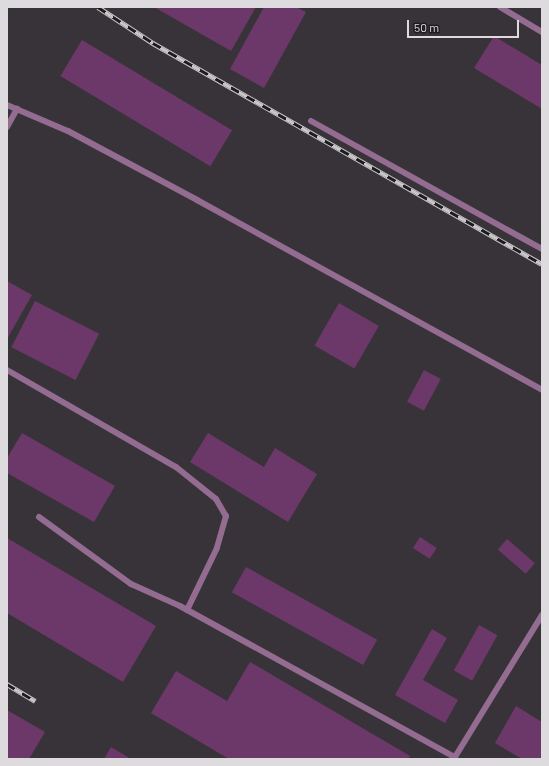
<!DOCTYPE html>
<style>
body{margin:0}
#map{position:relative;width:549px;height:766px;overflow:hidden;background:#383338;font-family:Barlow,sans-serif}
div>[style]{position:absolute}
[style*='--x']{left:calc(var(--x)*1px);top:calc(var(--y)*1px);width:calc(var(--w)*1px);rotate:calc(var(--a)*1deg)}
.building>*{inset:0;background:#6c386a;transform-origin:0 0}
.service>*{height:6px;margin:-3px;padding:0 3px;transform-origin:3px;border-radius:3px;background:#946c92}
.rail>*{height:4.5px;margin-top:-2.25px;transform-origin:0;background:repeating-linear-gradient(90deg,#1e1c1e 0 9px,#cac7ca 0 18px);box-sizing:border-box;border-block:1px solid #cac7ca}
span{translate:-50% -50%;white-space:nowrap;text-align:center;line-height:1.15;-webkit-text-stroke:3px #1e1c1e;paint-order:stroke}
.frame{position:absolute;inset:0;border:8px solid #dedbde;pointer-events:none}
.scale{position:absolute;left:407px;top:20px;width:112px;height:18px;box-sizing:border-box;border:2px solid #dedbde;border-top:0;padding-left:5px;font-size:12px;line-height:14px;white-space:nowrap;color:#dedbde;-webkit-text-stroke:3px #1e1c1e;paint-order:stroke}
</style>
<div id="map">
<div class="building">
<i style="clip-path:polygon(154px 7px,256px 7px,231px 51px)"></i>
<i style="clip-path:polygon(264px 7px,296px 7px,306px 12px,264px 88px,230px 69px)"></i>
<i style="clip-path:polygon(494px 36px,542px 65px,542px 109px,474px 68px)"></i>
<i style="left:82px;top:40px;width:175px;height:42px;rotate:31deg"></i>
<i style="clip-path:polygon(7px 281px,32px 295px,7px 339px)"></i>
<i style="left:35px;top:301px;width:72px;height:52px;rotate:27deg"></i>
<i style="left:339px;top:303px;width:46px;height:49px;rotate:30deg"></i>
<i style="left:424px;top:370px;width:19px;height:36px;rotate:28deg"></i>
<i style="clip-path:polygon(22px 433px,115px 486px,94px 522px,7px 473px,7px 458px)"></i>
<i style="clip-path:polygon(208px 433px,264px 467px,275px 448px,317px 474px,288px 522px,190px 462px)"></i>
<i style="left:420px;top:537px;width:20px;height:13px;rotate:33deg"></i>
<i style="clip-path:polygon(7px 538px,156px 626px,123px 682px,7px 613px)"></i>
<i style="left:507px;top:539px;width:37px;height:14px;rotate:41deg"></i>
<i style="left:246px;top:567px;width:150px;height:29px;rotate:29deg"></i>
<i style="left:479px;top:625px;width:21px;height:52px;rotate:29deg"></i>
<i style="clip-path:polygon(432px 629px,447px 638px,423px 680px,458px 700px,445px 723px,395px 695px)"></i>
<i style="clip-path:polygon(250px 662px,410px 756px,409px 759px,229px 759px,151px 713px,176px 671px,227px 701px)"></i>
<i style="clip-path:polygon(516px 706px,542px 722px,542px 759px,522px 759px,495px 743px)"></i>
<i style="clip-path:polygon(7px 710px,45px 732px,29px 759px,7px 759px)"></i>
<i style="clip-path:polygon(111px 747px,131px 759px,104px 759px)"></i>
</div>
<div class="service">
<i style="--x:500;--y:7;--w:49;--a:30.8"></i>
<i style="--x:7;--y:105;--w:66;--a:23.1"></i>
<i style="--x:68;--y:131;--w:146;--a:28.1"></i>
<i style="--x:197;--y:200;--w:394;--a:28.8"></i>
<i style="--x:311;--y:121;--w:264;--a:29"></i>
<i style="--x:7;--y:127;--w:21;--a:-61"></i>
<i style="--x:7;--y:370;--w:195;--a:29.9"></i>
<i style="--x:176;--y:467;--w:51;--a:38.7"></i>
<i style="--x:216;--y:499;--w:20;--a:60"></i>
<i style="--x:226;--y:516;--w:33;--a:106"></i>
<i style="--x:217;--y:548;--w:69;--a:115.8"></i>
<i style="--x:39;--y:517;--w:114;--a:36.1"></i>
<i style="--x:131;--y:584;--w:54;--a:24.2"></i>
<i style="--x:180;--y:606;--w:314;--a:28.8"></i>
<i style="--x:455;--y:757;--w:167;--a:-58.5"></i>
</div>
<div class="rail">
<i style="--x:98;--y:7;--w:66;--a:33.2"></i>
<i style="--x:153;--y:43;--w:447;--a:29.6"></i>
<i style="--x:7;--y:684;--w:33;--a:31"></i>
</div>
<div class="frame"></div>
<div class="scale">50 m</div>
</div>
